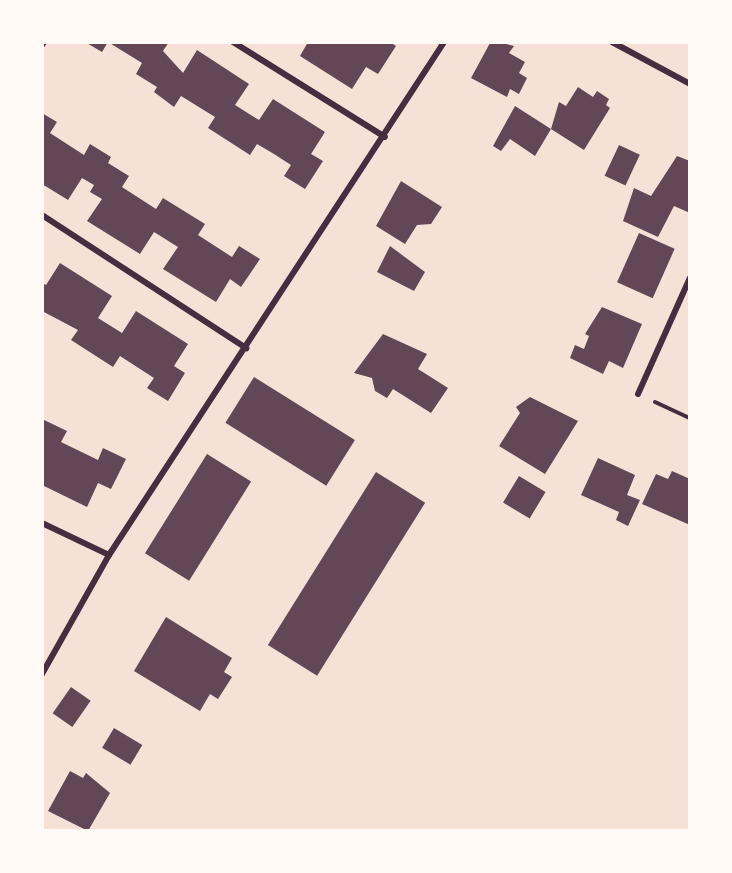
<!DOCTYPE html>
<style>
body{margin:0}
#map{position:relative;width:732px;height:873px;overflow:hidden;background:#f7e1d7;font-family:Karla,sans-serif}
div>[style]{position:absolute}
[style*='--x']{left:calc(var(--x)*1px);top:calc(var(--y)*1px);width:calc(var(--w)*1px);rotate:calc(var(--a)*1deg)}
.building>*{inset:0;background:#644757;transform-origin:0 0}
.path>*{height:4px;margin:-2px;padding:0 2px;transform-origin:2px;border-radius:2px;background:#4a2c40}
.minor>*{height:6px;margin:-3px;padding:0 3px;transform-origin:3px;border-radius:3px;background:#4a2c40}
span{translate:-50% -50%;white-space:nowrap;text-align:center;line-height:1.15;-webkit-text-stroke:4.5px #fffaf5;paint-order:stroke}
.frame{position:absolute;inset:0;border:44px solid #fffaf5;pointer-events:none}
</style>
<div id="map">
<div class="building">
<i style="clip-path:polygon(85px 42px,169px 42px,163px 51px,183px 73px,197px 50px,249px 84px,235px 105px,259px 120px,273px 99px,325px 132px,311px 154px,323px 161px,305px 189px,284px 176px,291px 165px,274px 154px,257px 144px,250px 155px,208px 128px,215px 117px,181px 96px,174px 107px,154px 92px,157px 87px,136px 74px,142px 63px,108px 42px,102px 52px)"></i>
<i style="clip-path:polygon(308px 42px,390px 42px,396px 46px,378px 74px,366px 67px,352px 89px,300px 56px)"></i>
<i style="clip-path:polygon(498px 42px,514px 46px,509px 53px,525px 62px,519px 73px,527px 78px,519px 94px,510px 89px,507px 97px,471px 78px,490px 43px)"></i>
<i style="clip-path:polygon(578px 87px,593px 97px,597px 91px,609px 99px,606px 105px,610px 108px,584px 150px,551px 129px,535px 156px,510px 139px,501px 151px,493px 146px,515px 106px,551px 129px,559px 102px,566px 106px)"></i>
<i style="clip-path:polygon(42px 113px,57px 122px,50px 133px,84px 155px,90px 144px,111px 157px,108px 163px,129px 176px,122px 187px,156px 209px,163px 198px,205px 224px,198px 235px,232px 257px,239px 246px,260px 259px,241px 287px,230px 279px,216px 302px,163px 269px,178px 247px,154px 232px,140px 254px,87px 221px,102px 199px,90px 192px,94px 185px,82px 178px,68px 200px,42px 184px)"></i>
<i style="left:619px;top:145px;width:23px;height:34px;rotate:25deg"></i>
<i style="clip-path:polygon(677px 156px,690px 161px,690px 213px,674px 206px,658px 237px,623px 221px,634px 188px,651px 196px)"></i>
<i style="clip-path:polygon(401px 181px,442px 207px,431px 224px,417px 225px,405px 244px,376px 226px)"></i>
<i style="left:639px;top:233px;width:39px;height:54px;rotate:24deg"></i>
<i style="clip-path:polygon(390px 246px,425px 272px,414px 291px,377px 272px)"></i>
<i style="clip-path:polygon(60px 263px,112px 296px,98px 318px,122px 333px,136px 311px,188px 344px,174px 366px,185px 373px,168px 401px,147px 388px,154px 378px,120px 356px,113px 367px,71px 340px,78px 330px,42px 311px,42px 283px,46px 285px)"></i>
<i style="clip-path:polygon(602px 307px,642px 324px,623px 368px,609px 361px,603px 374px,570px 358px,575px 345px,584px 349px,589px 336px,585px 334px)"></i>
<i style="clip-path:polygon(383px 334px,427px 354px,418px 369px,448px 388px,431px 413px,393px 389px,387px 398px,375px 391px,372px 378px,354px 373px)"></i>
<i style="left:254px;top:377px;width:119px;height:54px;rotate:32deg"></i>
<i style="clip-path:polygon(530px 397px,578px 421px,545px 474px,499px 446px,520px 413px,516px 407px)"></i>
<i style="clip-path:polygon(42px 419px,67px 431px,61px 442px,98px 460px,103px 448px,126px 459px,111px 489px,98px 483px,87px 507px,42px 485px)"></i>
<i style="left:207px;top:454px;width:52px;height:117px;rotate:32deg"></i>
<i style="clip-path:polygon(598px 458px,635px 475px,627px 495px,640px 500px,628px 526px,616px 520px,619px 512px,581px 495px)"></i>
<i style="clip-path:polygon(672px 471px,690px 479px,690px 525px,642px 504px,656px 474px,668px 479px)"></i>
<i style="left:376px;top:472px;width:58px;height:204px;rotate:32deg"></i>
<i style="left:519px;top:476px;width:31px;height:31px;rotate:31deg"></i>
<i style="clip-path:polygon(166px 617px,232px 658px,224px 672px,232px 677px,218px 699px,210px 694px,200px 711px,134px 671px)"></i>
<i style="left:71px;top:687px;width:24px;height:32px;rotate:35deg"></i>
<i style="left:114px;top:728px;width:33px;height:23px;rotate:31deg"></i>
<i style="clip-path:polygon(70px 771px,83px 778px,86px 773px,110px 793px,88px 831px,48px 811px)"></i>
</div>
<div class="path">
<i style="--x:655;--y:402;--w:38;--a:25"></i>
</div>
<div class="minor">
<i style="--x:233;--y:42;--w:179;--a:32"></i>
<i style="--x:612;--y:42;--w:89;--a:28.3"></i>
<i style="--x:42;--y:45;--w:4;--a:-56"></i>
<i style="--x:42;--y:215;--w:244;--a:33.1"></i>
<i style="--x:638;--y:394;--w:127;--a:-65.9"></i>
<i style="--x:42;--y:523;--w:74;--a:25.5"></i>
<i style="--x:42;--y:674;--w:137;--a:-60.6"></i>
<i style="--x:109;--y:555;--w:613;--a:-56.85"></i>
</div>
<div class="frame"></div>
</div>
